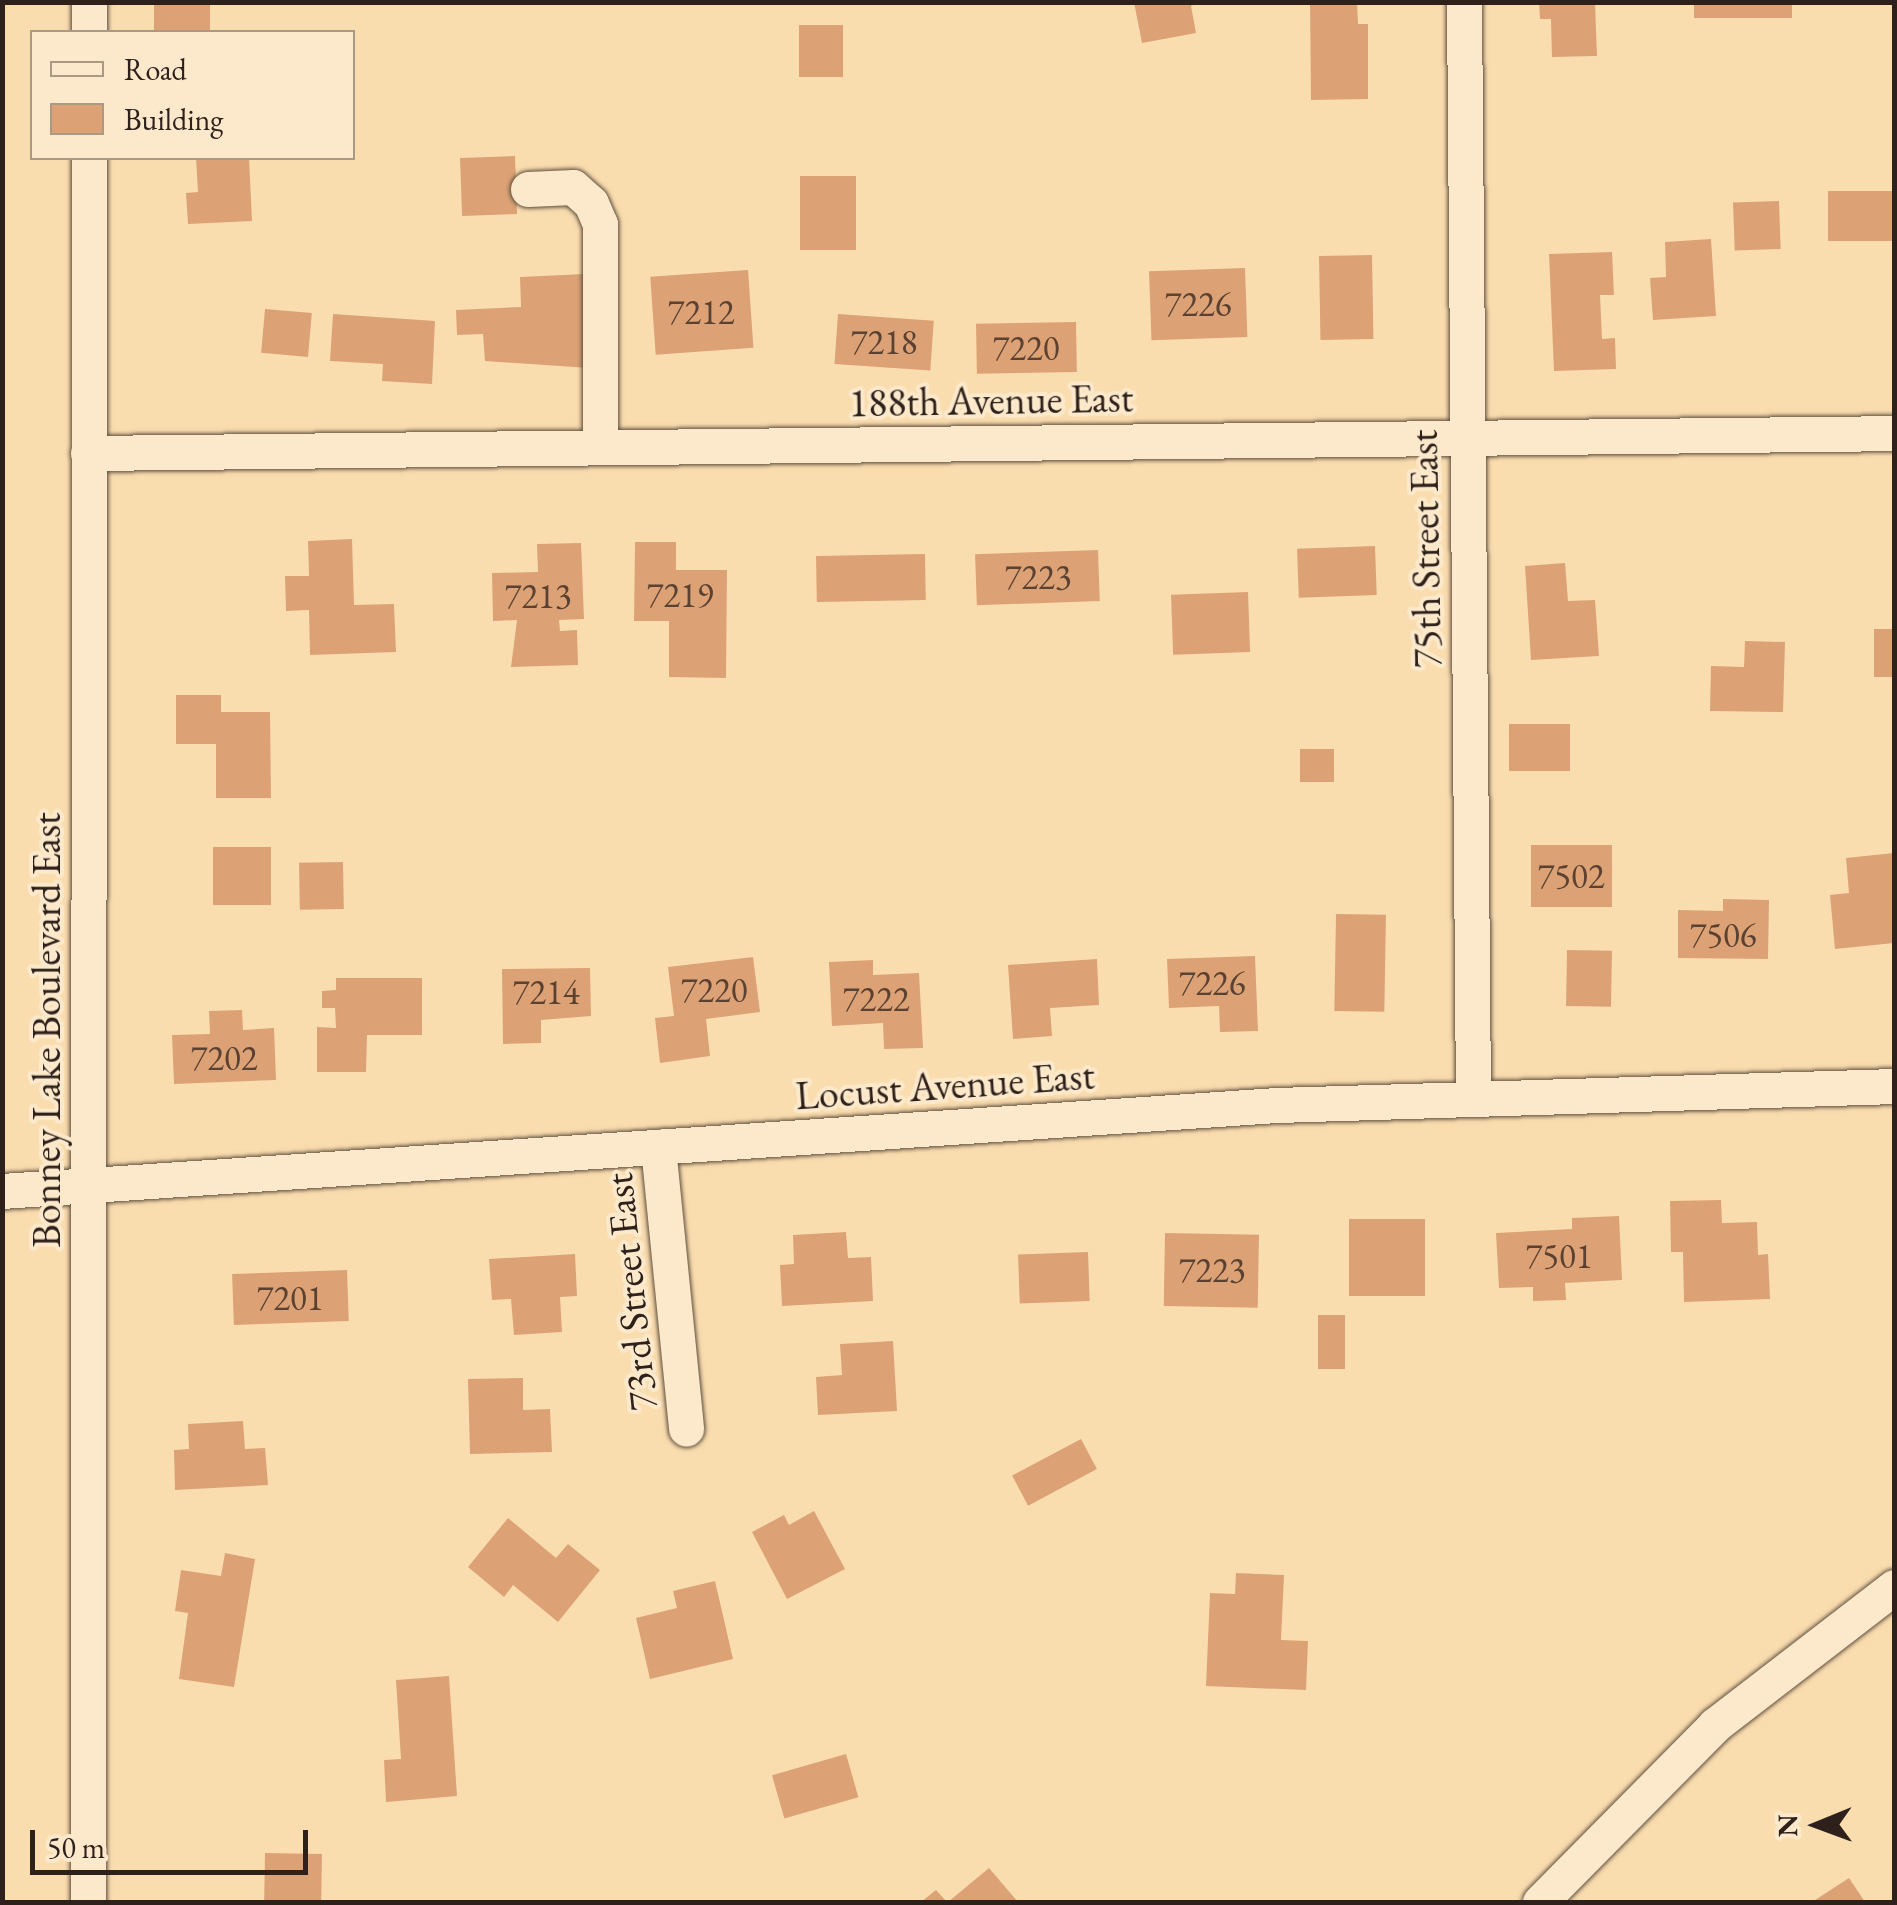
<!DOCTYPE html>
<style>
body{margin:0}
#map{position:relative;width:1897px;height:1905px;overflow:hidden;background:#faddaf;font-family:"EB Garamond",serif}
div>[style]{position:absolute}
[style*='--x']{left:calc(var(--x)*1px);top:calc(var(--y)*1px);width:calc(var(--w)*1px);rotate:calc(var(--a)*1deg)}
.building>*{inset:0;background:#dca275;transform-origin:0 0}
.roads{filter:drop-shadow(0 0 2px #615040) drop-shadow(0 0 2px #615040)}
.minor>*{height:35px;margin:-17.5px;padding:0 17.5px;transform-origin:17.5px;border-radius:17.5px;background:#fce9cb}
span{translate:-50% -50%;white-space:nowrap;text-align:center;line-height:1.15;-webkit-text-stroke:8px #fce9cb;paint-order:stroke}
.number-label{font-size:35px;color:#5a4132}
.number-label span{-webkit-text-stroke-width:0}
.street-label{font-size:40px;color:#2e211b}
.frame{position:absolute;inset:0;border:5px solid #2e211b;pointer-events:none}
.legend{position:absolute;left:30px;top:30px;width:325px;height:130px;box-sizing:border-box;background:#fce9cb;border:2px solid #aa9985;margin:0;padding:12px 18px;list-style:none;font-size:30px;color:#2e211b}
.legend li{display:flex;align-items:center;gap:20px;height:50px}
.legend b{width:50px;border:2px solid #aa9985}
.north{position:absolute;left:1767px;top:1775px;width:100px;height:100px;-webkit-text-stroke:8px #fce9cb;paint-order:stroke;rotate:269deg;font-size:28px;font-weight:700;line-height:40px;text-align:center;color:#2e211b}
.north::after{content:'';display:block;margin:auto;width:35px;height:45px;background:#2e211b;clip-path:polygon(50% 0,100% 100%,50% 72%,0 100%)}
.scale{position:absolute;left:30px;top:1830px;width:278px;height:45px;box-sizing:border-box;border:5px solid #2e211b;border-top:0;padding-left:12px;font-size:30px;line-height:35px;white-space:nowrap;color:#2e211b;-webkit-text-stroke:8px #fce9cb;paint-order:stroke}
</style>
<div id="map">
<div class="building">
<i style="left:154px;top:2px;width:56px;height:30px"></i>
<i style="clip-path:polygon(1134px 2px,1200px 2px,1191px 6px,1196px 33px,1142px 43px)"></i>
<i style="clip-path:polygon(1310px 2px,1357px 2px,1358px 24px,1368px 24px,1368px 99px,1311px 100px)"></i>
<i style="clip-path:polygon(1539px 2px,1595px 2px,1597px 56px,1552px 57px,1551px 19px,1540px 19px)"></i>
<i style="left:1694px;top:2px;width:98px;height:16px"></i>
<i style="left:799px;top:25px;width:44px;height:52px"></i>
<i style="left:515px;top:156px;width:58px;height:55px;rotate:88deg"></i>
<i style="clip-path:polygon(196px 158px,249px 158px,252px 221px,188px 224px,186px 193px,198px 192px)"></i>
<i style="left:800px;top:176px;width:56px;height:74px"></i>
<i style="left:1894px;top:191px;width:50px;height:66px;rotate:90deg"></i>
<i style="left:1779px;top:201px;width:48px;height:46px;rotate:88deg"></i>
<i style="clip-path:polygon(1711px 239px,1716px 316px,1653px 320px,1650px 278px,1666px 277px,1665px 242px)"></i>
<i style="clip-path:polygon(1612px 252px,1614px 295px,1600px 295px,1602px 339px,1615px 338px,1616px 369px,1554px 371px,1549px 254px)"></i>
<i style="left:1372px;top:255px;width:84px;height:53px;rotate:89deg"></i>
<i style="left:1245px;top:268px;width:69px;height:96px;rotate:88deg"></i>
<i style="left:748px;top:270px;width:78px;height:98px;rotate:86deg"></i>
<i style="clip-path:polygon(585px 274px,589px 368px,485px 361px,483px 334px,457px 335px,456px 310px,521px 307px,520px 277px)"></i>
<i style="left:265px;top:309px;width:47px;height:44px;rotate:5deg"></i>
<i style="clip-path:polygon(333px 314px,435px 321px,432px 384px,382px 381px,383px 364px,330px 361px)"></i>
<i style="left:838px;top:314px;width:96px;height:50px;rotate:4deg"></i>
<i style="left:1076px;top:322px;width:50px;height:100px;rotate:89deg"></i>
<i style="clip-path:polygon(352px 539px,354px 605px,394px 604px,396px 652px,310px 655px,309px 610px,286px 611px,285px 576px,309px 576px,308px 541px)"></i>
<i style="clip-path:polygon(635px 542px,676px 542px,676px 570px,727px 570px,726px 678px,669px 677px,669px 621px,634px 621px)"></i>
<i style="clip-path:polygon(581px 543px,584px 619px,559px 620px,560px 631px,577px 630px,578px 665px,511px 667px,517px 620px,493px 621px,492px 573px,538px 572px,537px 544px)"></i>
<i style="left:1375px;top:546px;width:49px;height:78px;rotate:88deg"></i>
<i style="left:1098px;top:550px;width:51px;height:123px;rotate:88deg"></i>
<i style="left:925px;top:554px;width:46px;height:109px;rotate:89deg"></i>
<i style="clip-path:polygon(1565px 563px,1568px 601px,1595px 600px,1599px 656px,1531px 660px,1525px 566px)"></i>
<i style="left:1248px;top:592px;width:60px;height:77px;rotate:88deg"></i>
<i style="left:1894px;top:629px;width:48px;height:20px;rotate:90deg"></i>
<i style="clip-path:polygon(1745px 641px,1785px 642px,1783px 712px,1710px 711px,1711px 666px,1744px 667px)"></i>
<i style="clip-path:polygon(176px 695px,221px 695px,221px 712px,270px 712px,271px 798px,216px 798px,216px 744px,176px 744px)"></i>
<i style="left:1509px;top:724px;width:61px;height:47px"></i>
<i style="left:1300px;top:749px;width:34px;height:33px"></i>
<i style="left:1531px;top:845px;width:81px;height:62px"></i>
<i style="left:213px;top:847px;width:58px;height:58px"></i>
<i style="clip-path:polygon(1894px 853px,1894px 943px,1835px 949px,1830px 895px,1849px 893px,1846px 858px)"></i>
<i style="left:343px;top:862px;width:47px;height:44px;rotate:89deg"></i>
<i style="clip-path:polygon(1723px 899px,1769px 900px,1768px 959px,1678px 958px,1678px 910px,1723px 911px)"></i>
<i style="left:1336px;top:914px;width:50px;height:97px;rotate:1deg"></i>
<i style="left:1567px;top:950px;width:45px;height:56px;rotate:1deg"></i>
<i style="clip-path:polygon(1255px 956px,1258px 1031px,1220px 1032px,1219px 1006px,1169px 1008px,1167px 959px)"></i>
<i style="clip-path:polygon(753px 957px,760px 1012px,706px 1019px,710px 1056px,660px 1063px,655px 1018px,674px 1016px,668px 967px)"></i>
<i style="clip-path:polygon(1097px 959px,1099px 1005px,1050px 1008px,1052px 1036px,1013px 1039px,1008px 965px)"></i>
<i style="clip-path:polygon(873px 960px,873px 975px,919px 973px,923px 1048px,884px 1049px,883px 1023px,832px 1026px,829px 962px)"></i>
<i style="clip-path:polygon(590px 968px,591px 1016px,541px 1020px,541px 1043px,503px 1044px,502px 969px)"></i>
<i style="clip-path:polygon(336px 978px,422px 978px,422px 1035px,367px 1035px,366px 1072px,317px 1072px,317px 1027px,336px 1028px,335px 1008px,322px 1008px,322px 991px,336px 990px)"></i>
<i style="clip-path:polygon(242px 1010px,243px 1030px,274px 1028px,276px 1080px,174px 1084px,172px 1035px,210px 1034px,209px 1011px)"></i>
<i style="clip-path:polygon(1721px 1200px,1722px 1223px,1757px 1222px,1758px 1255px,1768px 1254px,1770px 1299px,1684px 1302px,1683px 1252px,1671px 1252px,1670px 1201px)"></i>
<i style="clip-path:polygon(1619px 1216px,1622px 1280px,1565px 1283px,1566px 1300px,1533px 1301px,1533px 1287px,1499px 1288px,1496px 1233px,1572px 1229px,1572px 1218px)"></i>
<i style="left:1425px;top:1219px;width:77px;height:76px;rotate:90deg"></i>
<i style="clip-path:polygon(846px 1232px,848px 1258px,871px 1257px,873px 1301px,782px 1306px,780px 1265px,794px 1264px,793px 1235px)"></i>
<i style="left:1165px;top:1233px;width:94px;height:73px;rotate:1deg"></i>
<i style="left:1088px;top:1252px;width:49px;height:70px;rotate:88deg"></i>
<i style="clip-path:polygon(575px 1254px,577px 1296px,560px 1297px,562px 1332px,514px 1335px,511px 1299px,492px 1300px,489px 1259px)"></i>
<i style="left:347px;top:1270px;width:51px;height:115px;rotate:88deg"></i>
<i style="left:1318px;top:1315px;width:27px;height:54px"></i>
<i style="clip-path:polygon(893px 1341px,897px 1411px,818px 1415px,816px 1377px,842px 1375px,840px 1344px)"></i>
<i style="clip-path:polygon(523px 1378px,523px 1410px,550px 1409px,552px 1452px,470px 1454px,468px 1379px)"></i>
<i style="clip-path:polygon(243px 1421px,245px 1449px,265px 1448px,268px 1485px,175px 1490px,174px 1450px,189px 1449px,188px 1424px)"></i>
<i style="left:1081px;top:1439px;width:34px;height:78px;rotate:62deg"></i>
<i style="clip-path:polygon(814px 1511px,845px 1569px,787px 1599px,752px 1532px,784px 1515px,789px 1525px)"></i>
<i style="clip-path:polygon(508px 1518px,556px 1558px,568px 1544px,600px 1570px,558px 1622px,513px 1585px,504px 1597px,468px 1567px)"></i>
<i style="clip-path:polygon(225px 1553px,255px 1559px,234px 1687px,179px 1679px,188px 1613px,175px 1611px,181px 1570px,221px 1576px)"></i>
<i style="clip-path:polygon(1236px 1573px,1284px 1575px,1281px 1640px,1308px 1641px,1306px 1690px,1206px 1686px,1210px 1593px,1235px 1594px)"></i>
<i style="clip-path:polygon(715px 1581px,733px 1659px,650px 1679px,636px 1618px,677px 1608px,673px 1591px)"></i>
<i style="clip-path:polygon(449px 1676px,457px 1796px,386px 1802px,384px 1760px,401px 1759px,396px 1680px)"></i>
<i style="left:846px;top:1754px;width:45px;height:77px;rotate:74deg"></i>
<i style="left:265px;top:1853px;width:57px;height:49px;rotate:1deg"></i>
<i style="clip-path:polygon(989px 1868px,1018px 1902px,948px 1902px)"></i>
<i style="clip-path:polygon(1849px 1878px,1865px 1902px,1812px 1902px)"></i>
<i style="clip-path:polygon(936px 1890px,947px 1902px,921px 1902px)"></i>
</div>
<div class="roads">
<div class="minor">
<i style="--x:1464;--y:2;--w:1092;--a:89.53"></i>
<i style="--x:89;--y:32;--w:30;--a:-90"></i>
<i style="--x:528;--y:189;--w:45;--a:-2.5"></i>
<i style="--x:573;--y:187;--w:24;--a:42"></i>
<i style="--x:591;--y:203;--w:23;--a:67"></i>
<i style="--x:600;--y:224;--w:223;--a:90"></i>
<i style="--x:88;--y:453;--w:1806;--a:-0.63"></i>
<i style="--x:658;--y:1147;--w:283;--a:84.3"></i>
<i style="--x:2;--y:1191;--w:1278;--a:-3.86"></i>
<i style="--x:1277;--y:1105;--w:617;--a:-1.76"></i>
<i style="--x:88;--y:1902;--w:1744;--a:-89.97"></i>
<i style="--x:1540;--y:1902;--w:249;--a:-45.3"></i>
<i style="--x:1715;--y:1725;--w:226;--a:-37.6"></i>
</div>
</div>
<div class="number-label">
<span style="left:1198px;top:304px">7226</span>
<span style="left:701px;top:312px">7212</span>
<span style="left:884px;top:342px">7218</span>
<span style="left:1026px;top:348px">7220</span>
<span style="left:1038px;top:577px">7223</span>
<span style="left:680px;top:595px">7219</span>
<span style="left:538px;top:596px">7213</span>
<span style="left:1571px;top:876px">7502</span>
<span style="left:1723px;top:935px">7506</span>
<span style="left:1212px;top:983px">7226</span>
<span style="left:714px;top:990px">7220</span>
<span style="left:546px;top:992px">7214</span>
<span style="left:876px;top:999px">7222</span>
<span style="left:224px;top:1058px">7202</span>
<span style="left:1559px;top:1256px">7501</span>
<span style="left:1212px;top:1270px">7223</span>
<span style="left:290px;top:1298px">7201</span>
</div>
<div class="street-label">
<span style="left:991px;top:400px;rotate:-1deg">188th Avenue East</span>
<span style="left:1425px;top:549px;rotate:-91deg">75th Street East</span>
<span style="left:46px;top:1030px;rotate:-90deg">Bonney Lake Boulevard East</span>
<span style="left:945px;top:1085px;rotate:-4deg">Locust Avenue East</span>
<span style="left:630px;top:1292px;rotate:-96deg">73rd Street East</span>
</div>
<div class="frame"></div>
<ul class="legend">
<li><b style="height:12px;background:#fce9cb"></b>Road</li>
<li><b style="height:28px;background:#dca275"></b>Building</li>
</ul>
<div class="north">N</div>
<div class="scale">50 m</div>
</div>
